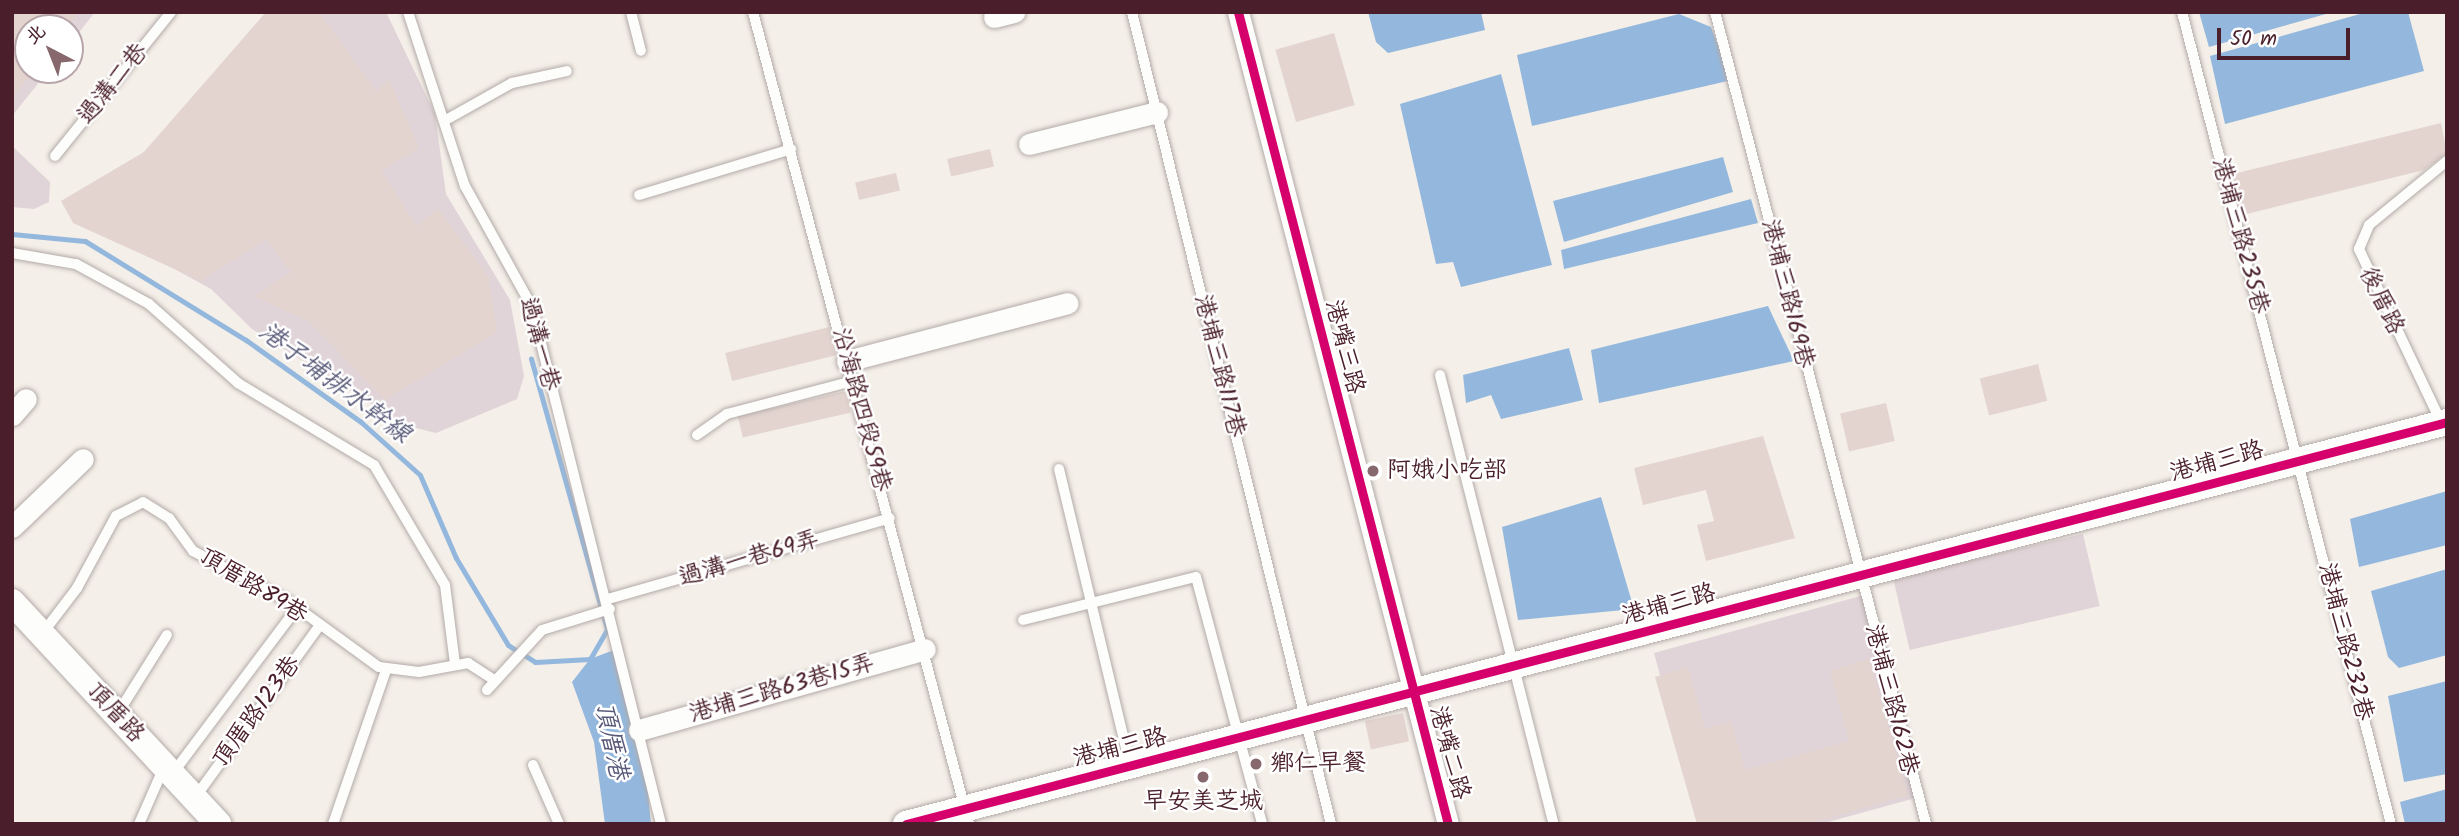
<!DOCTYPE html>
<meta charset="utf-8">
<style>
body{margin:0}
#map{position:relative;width:2459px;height:836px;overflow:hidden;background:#f4efe8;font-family:Kalam,"LXGW WenKai TC",sans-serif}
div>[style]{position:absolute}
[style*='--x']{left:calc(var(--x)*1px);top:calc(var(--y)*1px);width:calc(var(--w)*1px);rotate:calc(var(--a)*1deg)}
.industrial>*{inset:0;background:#e1d4d8;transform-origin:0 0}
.water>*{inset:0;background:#94b8dd}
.stream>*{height:5px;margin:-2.5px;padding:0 2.5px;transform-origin:2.5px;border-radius:2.5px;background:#94b8dd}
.building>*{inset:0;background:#e3d4cf;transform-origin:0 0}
.roads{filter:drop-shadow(0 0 2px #b3aaa8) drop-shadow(0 0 2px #b3aaa8)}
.service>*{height:10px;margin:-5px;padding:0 5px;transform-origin:5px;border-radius:5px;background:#fdfdfc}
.minor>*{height:21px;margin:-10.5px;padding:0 10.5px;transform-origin:10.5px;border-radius:10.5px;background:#fdfdfc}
.tertiary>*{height:26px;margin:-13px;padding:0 13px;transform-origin:13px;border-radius:13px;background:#fdfdfc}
.cycleway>*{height:9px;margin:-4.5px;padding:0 4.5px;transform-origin:4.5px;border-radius:4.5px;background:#d6006c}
.dots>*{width:19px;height:19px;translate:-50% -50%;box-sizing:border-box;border:4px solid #fff;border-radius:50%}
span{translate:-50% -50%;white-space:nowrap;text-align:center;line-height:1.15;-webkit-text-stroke:5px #fff;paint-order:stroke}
.street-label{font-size:24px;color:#4a1f2b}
.poi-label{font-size:24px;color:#4a1f2b}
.left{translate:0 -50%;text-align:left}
.water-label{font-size:26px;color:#595a79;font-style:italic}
.frame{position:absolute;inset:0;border:14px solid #4a1f2b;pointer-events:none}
.north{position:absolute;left:14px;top:14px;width:70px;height:70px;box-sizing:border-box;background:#fff;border:2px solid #b7a5aa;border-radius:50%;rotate:318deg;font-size:19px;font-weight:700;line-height:28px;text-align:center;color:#4a1f2b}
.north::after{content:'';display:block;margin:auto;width:24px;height:32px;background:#86686d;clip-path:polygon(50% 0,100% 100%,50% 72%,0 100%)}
.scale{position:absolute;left:2217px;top:28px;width:133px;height:32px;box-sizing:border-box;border:4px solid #4a1f2b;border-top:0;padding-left:9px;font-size:21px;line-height:24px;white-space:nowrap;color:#4a1f2b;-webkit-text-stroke:5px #fff;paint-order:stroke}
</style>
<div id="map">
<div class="industrial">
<i style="clip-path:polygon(12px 12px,95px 12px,70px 44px,70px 28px,28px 28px,28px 70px,49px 70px,12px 116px)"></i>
<i style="clip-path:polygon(272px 12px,386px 12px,435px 114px,446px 194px,510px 300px,524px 376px,517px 399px,436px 433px,404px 425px,252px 329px,211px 289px,65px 209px,130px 167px)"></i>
<i style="clip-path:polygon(12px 146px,50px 182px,49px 202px,34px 209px,12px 207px)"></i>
<i style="left:2083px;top:534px;width:74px;height:195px;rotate:77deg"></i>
<i style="clip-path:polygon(1864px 595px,1919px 797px,1821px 824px,1700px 824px,1654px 653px)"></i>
</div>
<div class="water">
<i style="clip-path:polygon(1368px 12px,1481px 12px,1485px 30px,1388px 53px,1376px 42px)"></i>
<i style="clip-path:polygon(2199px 12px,2333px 12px,2209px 47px)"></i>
<i style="clip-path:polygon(2367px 12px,2408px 12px,2424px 71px,2225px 124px,2210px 56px)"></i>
<i style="clip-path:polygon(1679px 14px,1711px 27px,1732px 80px,1532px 126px,1517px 55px)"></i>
<i style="clip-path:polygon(1501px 74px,1552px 265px,1461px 287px,1453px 262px,1436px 264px,1400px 104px)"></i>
<i style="clip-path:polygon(1723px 157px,1733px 192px,1564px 242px,1553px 201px)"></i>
<i style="clip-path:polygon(1751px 199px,1758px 223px,1564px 269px,1561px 250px)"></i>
<i style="clip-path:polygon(1768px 306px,1794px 361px,1599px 403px,1591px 350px)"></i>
<i style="clip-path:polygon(1569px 348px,1583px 400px,1501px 419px,1491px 395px,1466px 403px,1463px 375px)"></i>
<i style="clip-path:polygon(2447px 491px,2447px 545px,2359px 567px,2350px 519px)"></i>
<i style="clip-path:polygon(1601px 497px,1634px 609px,1518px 620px,1502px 527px)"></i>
<i style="clip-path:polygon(2447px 569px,2447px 655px,2399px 668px,2388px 657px,2371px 591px)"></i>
<i style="clip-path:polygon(614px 650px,644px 750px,651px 824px,605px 824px,594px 742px,572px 682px,590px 659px)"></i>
<i style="clip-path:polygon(2447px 681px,2447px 774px,2404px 782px,2388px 696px)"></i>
<i style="clip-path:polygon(2447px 789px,2447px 824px,2405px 824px,2400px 802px)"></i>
</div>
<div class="stream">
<i style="--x:12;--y:234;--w:73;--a:5.5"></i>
<i style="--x:85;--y:241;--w:189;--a:31.6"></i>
<i style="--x:246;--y:340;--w:141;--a:35.5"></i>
<i style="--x:361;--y:422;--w:79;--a:41.9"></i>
<i style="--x:420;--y:475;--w:90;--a:66.6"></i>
<i style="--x:456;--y:558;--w:101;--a:59.1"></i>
<i style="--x:508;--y:645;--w:32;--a:32"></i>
<i style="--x:535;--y:662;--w:55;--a:-3.1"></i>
<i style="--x:590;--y:659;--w:34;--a:-60"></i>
<i style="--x:607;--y:629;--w:281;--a:-105.7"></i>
</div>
<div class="building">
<i style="clip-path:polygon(12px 12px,78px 12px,66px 28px,28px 28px,28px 78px,12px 98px)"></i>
<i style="clip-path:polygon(266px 12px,319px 12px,376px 91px,389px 80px,419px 148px,381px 171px,417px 226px,438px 209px,488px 276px,497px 332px,385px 400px,309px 322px,255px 296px,291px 272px,266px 239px,201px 281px,73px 223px,61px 201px,144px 152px)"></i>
<i style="left:1334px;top:33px;width:75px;height:61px;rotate:74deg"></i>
<i style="clip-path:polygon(2441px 123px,2447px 153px,2424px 170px,2243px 215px,2233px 174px)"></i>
<i style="left:990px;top:149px;width:18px;height:44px;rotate:77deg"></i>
<i style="left:896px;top:173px;width:18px;height:42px;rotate:77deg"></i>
<i style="left:829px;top:327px;width:29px;height:107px;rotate:76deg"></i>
<i style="left:2038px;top:364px;width:38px;height:60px;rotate:76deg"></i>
<i style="left:846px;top:391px;width:22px;height:111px;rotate:77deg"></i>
<i style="left:1886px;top:403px;width:39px;height:47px;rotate:77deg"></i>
<i style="clip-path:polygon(1763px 436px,1795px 538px,1706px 561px,1697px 525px,1714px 521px,1706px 490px,1643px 505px,1634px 468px)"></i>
<i style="clip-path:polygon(1869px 659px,1908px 795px,1807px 824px,1697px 824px,1655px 677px,1688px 667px,1705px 729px,1731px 721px,1745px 770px,1849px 741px,1830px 671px)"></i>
<i style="left:1403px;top:713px;width:29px;height:39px;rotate:78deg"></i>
</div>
<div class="roads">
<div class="service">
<i style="--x:408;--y:12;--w:183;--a:71.9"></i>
<i style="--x:465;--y:186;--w:138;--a:61"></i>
<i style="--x:532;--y:307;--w:533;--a:75.99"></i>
<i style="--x:631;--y:12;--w:40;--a:75.6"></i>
<i style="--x:753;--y:12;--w:840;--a:75.1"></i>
<i style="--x:1132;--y:12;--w:836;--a:76.23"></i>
<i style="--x:1715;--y:12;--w:839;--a:75.43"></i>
<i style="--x:2182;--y:12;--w:838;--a:75.57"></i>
<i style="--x:444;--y:121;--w:78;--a:-29.2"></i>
<i style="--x:512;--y:83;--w:56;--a:-12.3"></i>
<i style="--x:55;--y:156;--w:185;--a:-51.1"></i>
<i style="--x:639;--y:195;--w:159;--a:-16.8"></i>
<i style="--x:12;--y:253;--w:65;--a:9.8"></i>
<i style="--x:76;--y:264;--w:83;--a:28.7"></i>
<i style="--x:149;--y:304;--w:119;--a:41.6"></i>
<i style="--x:238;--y:383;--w:159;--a:31.1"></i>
<i style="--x:374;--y:465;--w:139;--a:59.4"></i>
<i style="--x:445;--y:585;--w:80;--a:82.8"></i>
<i style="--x:1440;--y:375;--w:463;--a:75.8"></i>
<i style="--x:2442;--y:424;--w:194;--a:-115.4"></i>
<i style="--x:2359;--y:249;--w:26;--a:-67"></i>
<i style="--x:2369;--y:225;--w:101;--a:-39.4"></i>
<i style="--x:697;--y:435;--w:37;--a:-35"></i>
<i style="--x:727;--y:414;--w:130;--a:-14.7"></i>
<i style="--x:1059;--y:469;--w:304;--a:76.5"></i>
<i style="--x:608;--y:599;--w:293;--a:-16"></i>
<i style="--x:1023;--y:620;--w:178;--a:-14"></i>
<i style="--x:1196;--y:577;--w:256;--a:75"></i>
<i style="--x:42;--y:634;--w:58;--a:-52.7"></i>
<i style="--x:77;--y:588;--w:82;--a:-61.6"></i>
<i style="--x:116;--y:516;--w:30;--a:-27"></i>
<i style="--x:143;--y:502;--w:31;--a:32"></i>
<i style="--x:169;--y:518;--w:41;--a:54"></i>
<i style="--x:193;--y:551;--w:107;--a:27.8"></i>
<i style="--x:288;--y:601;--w:112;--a:36"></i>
<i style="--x:379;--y:667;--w:40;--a:7.1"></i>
<i style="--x:419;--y:672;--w:50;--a:-10.4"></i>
<i style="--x:468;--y:663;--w:31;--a:33"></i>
<i style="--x:487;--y:690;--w:81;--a:-47.5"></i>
<i style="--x:542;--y:630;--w:71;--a:-17.2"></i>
<i style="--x:118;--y:713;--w:92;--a:-57.9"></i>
<i style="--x:533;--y:765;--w:64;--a:66.2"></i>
<i style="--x:173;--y:773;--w:206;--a:-53.1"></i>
<i style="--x:194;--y:799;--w:215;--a:-54.1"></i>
<i style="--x:139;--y:824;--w:62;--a:-66.3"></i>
<i style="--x:333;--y:824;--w:163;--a:-71"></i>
</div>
<div class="minor">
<i style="--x:1238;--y:12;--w:839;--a:75.5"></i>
<i style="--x:994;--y:17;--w:21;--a:-14"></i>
<i style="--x:1029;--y:144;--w:132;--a:-14"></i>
<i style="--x:847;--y:361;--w:228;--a:-14.7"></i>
<i style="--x:12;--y:415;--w:21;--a:-49"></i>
<i style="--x:12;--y:527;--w:98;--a:-43.8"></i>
<i style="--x:639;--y:730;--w:297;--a:-15.8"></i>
</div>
<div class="tertiary">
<i style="--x:12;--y:602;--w:303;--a:47.1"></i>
<i style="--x:906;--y:824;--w:1593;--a:-14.62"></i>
</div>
</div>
<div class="cycleway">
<i style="--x:1238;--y:12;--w:839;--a:75.5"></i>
<i style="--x:906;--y:824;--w:1593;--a:-14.62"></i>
</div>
<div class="dots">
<i style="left:1373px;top:471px;background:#86686d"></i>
<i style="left:1256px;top:764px;background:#86686d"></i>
<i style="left:1203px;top:777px;background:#86686d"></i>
</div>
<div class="street-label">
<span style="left:113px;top:84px;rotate:-51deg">過溝二巷</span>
<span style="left:2240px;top:236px;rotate:75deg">港埔三路235巷</span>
<span style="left:1787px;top:294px;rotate:76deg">港埔三路169巷</span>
<span style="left:2381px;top:301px;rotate:64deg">後厝路</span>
<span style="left:539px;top:344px;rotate:75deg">過溝一巷</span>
<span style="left:1344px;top:347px;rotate:76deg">港嘴三路</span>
<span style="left:1219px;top:366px;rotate:76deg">港埔三路117巷</span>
<span style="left:861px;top:410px;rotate:75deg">沿海路四段59巷</span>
<span style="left:2217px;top:462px;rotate:-15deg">港埔三路</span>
<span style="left:749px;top:559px;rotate:-16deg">過溝一巷69弄</span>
<span style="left:253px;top:586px;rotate:31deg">頂厝路89巷</span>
<span style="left:1669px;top:605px;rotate:-15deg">港埔三路</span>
<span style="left:2345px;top:642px;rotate:76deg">港埔三路232巷</span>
<span style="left:782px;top:689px;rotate:-16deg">港埔三路63巷15弄</span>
<span style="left:1891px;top:700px;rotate:76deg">港埔三路162巷</span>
<span style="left:257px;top:712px;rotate:-54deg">頂厝路123巷</span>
<span style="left:115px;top:713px;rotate:47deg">頂厝路</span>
<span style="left:1120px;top:748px;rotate:-14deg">港埔三路</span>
<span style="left:1449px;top:753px;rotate:75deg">港嘴二路</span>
</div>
<div class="poi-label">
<span class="left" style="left:1387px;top:471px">阿娥小吃部</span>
<span class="left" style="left:1270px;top:764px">鄉仁早餐</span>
<span style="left:1203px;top:802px">早安美芝城</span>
</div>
<div class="water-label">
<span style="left:334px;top:384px;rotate:37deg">港子埔排水幹線</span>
<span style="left:610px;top:741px;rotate:78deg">頂厝港</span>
</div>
<div class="frame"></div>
<div class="north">北</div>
<div class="scale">50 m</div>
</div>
